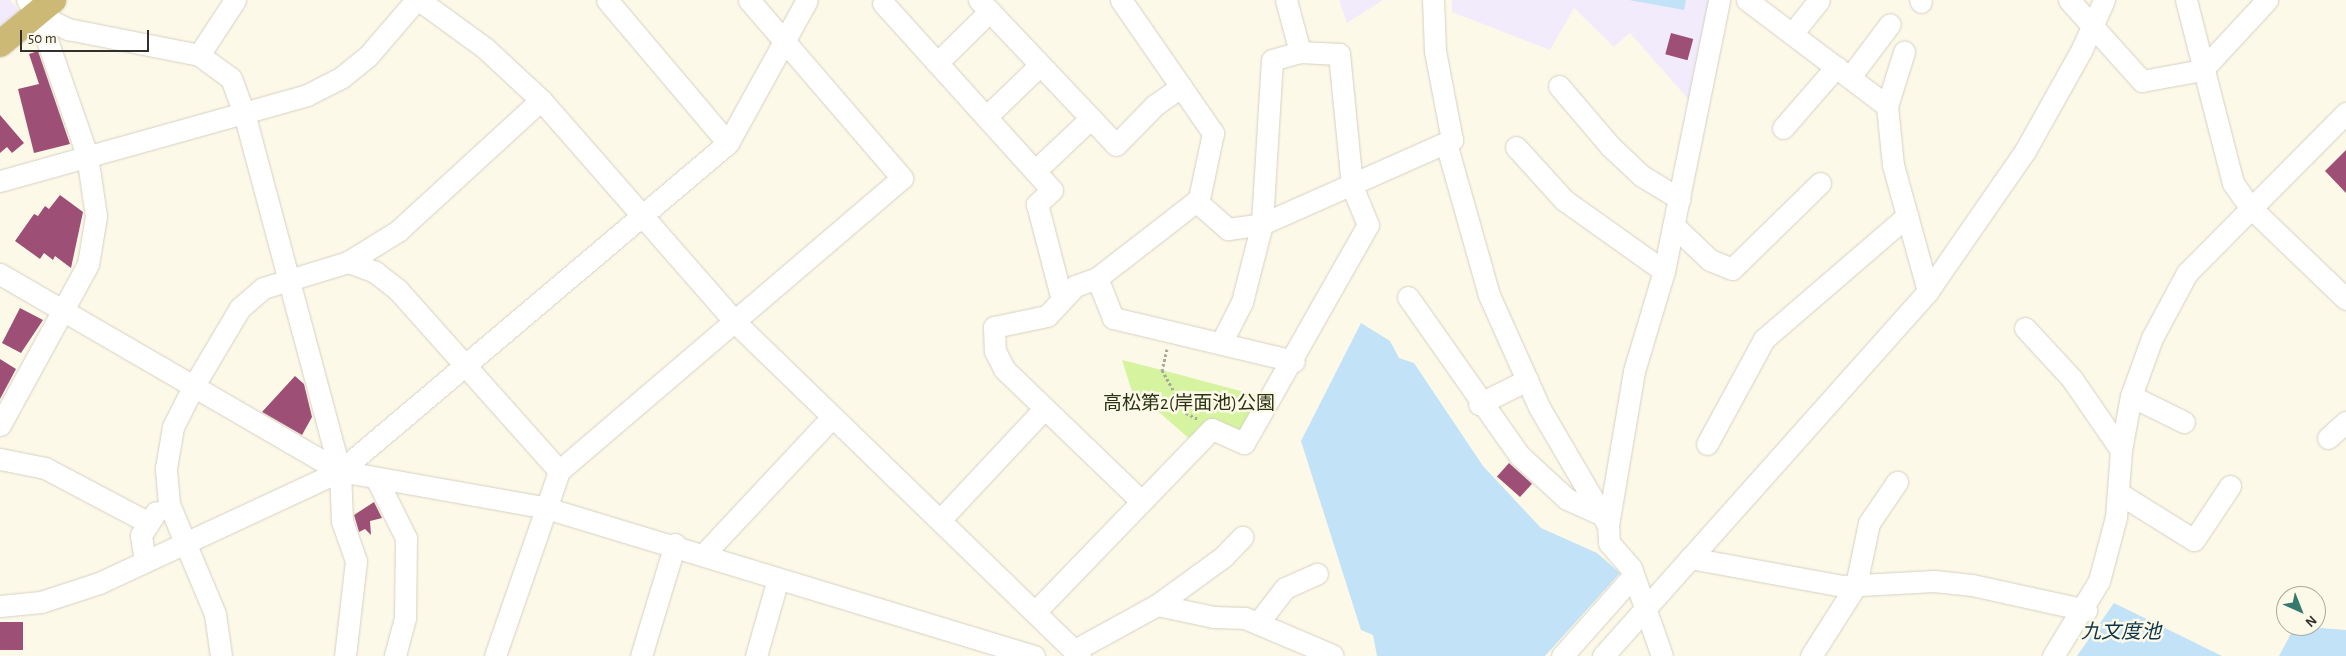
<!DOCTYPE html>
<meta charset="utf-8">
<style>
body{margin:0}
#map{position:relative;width:2346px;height:656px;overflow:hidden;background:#fdf9e9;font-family:"Alegreya Sans","Noto Sans JP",sans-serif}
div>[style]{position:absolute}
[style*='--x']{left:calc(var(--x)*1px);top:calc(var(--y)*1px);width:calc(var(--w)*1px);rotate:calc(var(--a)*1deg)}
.education>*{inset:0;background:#f2ebfc}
.green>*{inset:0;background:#d6f4a0}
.water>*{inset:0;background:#c2e2f7}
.building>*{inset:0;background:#9d4f76;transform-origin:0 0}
.path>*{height:3px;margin-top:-1.5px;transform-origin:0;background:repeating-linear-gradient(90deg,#a9a69a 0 2.5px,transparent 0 5px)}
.roads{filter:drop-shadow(0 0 1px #d5d1c2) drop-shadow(0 0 1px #d5d1c2)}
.minor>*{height:21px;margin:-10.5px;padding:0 10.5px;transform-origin:10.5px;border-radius:10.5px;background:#fff}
.major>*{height:26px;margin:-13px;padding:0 13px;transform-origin:13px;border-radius:13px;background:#cdb976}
span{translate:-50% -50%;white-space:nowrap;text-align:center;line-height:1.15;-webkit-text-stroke:5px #fdf9e9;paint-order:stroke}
.park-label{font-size:19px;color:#293311}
.water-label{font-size:20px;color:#0c3448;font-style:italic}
.north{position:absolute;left:2276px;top:586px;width:50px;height:50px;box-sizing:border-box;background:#fdf9e9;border:1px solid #aba99d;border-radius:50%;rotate:136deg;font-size:14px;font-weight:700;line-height:20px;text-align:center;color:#31302a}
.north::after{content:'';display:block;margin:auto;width:18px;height:22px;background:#367a6f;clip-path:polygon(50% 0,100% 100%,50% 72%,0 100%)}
.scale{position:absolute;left:20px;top:30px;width:129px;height:22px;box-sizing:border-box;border:2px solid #31302a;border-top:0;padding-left:6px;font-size:15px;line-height:18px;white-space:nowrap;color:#31302a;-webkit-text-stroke:4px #fdf9e9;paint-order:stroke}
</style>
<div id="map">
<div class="education">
<i style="clip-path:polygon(0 0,10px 0,19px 11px,0 28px)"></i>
<i style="clip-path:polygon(1339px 0,1383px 0,1347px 23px)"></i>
<i style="clip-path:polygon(1452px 0,1712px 0,1689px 100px,1630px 33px,1614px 47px,1574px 8px,1550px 50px,1452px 12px)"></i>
</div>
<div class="green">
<i style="clip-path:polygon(1122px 360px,1162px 370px,1263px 397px,1242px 432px,1192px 441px,1145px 400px,1137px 407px)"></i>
</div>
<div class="water">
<i style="clip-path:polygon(1629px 0,1686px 0,1684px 10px)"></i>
<i style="clip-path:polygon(1361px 323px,1390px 341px,1399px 358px,1414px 363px,1483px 466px,1541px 528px,1597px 553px,1620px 573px,1545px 656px,1377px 656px,1373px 635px,1361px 630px,1301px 441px)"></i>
<i style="clip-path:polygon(2114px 603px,2222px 656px,2077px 656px)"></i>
<i style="clip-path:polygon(2295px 626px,2346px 630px,2346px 656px,2279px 656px)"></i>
</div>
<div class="building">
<i style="left:1671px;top:33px;width:23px;height:22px;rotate:15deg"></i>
<i style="clip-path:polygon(38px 51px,70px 144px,34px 153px,18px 89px,39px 84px,29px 54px)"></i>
<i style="clip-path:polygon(0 115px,24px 143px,12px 153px,7px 147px,0 153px)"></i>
<i style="clip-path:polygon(2346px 150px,2346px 193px,2325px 171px)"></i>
<i style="clip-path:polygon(60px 195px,83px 212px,71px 268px,55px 256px,53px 260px,44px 253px,40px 259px,15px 241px,34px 214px,38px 216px,45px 206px,49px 209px)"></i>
<i style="clip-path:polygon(20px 308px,43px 320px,21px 353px,2px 343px)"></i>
<i style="clip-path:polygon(0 359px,16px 369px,0 399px)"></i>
<i style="clip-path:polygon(295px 376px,304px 384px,312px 417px,302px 435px,262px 412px)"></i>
<i style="left:1509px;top:463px;width:31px;height:18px;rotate:42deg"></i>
<i style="clip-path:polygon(374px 502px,382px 518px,370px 521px,371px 535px,365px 529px,359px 532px,354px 515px)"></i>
<i style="left:23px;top:622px;width:28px;height:23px;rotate:90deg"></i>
</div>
<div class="path">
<i style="--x:1167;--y:349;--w:22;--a:103"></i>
<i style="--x:1162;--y:370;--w:49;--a:60.8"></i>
<i style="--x:1186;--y:413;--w:13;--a:27"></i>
</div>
<div class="roads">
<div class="minor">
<i style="--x:27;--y:0;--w:18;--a:52"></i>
<i style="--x:38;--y:14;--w:34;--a:27"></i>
<i style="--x:68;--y:29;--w:134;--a:11.2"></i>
<i style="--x:199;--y:55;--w:39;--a:36"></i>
<i style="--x:231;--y:78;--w:37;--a:70"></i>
<i style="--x:244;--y:113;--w:371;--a:75"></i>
<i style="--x:340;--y:471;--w:50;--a:87.7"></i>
<i style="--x:342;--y:521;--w:42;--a:70.7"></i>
<i style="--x:356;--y:561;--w:96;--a:96.6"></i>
<i style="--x:419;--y:0;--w:82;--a:36"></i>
<i style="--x:485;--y:48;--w:76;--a:42.9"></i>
<i style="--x:541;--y:100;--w:296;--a:48.8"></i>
<i style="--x:736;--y:323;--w:479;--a:44.1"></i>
<i style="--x:607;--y:0;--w:187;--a:49.8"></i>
<i style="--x:979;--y:0;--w:199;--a:46.6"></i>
<i style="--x:1116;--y:145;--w:56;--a:-45.7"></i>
<i style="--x:1155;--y:105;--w:32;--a:-35"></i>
<i style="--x:1121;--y:0;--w:162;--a:55.3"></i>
<i style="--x:1213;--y:133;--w:67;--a:102"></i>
<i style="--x:1199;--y:199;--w:129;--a:142.2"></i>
<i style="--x:1097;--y:278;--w:23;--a:160"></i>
<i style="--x:1075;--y:286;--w:41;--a:133"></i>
<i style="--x:1047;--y:316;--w:54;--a:168.3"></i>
<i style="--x:994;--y:327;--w:24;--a:88"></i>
<i style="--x:995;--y:351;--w:20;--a:63"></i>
<i style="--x:1004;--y:369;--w:190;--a:43.9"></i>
<i style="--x:1286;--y:0;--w:54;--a:74.9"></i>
<i style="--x:1747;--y:0;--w:176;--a:37.1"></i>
<i style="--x:1887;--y:106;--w:59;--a:84.2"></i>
<i style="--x:1893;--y:165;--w:131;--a:74.5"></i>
<i style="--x:1920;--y:0;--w:2;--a:63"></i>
<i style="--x:2069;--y:0;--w:109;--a:48"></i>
<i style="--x:2142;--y:81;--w:61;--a:-10.4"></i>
<i style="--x:2202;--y:70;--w:96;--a:-47.1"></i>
<i style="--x:2186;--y:0;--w:189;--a:75.6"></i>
<i style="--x:2233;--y:183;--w:29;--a:55"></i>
<i style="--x:2250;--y:207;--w:133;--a:43.8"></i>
<i style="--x:883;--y:3;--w:252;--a:47.9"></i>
<i style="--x:1052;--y:190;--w:21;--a:137"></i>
<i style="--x:1037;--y:204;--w:99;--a:75.4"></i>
<i style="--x:1792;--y:34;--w:43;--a:-51.5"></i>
<i style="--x:199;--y:55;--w:66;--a:-56.8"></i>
<i style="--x:937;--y:63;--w:74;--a:-44.5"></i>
<i style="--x:1850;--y:77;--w:66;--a:-53"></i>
<i style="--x:1559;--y:86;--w:79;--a:49.6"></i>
<i style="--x:1610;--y:146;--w:44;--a:43.2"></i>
<i style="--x:1642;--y:176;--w:44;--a:31.2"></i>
<i style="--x:1887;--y:106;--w:57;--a:-72.5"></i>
<i style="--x:986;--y:117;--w:75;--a:-43.9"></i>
<i style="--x:1783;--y:128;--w:81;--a:-49"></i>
<i style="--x:1446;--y:143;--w:158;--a:74.2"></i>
<i style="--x:1489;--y:295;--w:123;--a:65.9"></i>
<i style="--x:1539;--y:407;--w:137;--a:59.7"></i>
<i style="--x:1516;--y:147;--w:72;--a:47.8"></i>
<i style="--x:1564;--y:200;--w:123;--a:35.4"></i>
<i style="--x:1035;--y:171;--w:77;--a:-43.4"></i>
<i style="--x:0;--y:181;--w:319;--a:-15.6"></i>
<i style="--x:307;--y:95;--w:39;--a:-27"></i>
<i style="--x:342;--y:77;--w:33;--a:-39"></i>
<i style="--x:368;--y:56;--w:74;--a:-49.4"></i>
<i style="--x:1196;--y:201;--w:43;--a:41.2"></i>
<i style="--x:1228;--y:229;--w:34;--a:-8"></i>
<i style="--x:1262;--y:224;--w:208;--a:-23.9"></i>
<i style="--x:1452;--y:140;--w:91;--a:-100.8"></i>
<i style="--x:1435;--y:51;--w:51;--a:-92.2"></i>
<i style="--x:1674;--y:226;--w:50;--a:43.4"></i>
<i style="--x:1710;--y:260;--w:24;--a:22"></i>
<i style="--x:1732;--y:269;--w:123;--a:-44.3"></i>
<i style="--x:348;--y:262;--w:59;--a:-31.8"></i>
<i style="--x:398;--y:231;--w:194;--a:-42.5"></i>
<i style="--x:0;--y:274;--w:393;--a:30.1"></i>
<i style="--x:340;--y:471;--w:206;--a:10.1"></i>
<i style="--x:543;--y:507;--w:513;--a:16.88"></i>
<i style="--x:1097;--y:278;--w:43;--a:68.2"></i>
<i style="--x:1113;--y:318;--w:186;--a:13.4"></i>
<i style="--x:1408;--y:297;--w:193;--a:54.9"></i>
<i style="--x:1519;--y:455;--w:65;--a:42.5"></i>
<i style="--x:1567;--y:499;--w:37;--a:24"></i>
<i style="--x:2025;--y:328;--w:69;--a:47.3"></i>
<i style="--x:2072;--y:379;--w:86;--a:55.4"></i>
<i style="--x:2131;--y:396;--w:59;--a:26.1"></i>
<i style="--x:1479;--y:404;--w:54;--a:-26.6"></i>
<i style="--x:0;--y:425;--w:183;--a:-61.3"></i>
<i style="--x:88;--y:264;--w:49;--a:-80.5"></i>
<i style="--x:96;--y:216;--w:62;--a:-98.4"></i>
<i style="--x:87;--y:155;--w:149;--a:-109.2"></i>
<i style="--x:2328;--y:438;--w:24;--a:-42"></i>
<i style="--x:1707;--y:444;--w:119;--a:-61.5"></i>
<i style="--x:1764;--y:339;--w:189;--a:-40.7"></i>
<i style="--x:0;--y:459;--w:46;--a:11.3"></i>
<i style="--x:45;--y:468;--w:115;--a:27.9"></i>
<i style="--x:377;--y:480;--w:65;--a:63.4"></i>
<i style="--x:406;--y:538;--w:80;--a:90.7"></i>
<i style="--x:405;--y:618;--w:39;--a:105"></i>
<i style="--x:2120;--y:494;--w:87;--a:31.9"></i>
<i style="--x:2194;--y:540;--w:65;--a:-56.3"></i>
<i style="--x:941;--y:519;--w:151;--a:-46.9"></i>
<i style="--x:704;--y:554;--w:187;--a:-46.9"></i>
<i style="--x:1690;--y:558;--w:155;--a:10.4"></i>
<i style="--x:1842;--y:586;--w:92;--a:-3.1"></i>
<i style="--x:1934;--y:581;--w:38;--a:6"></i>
<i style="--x:1972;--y:585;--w:117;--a:12.4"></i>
<i style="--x:145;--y:561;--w:26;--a:-99"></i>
<i style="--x:141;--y:535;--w:27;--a:-57"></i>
<i style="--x:1157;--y:605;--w:82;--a:-36"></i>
<i style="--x:1223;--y:557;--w:28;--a:-46"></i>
<i style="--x:0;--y:606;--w:41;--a:-5.6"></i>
<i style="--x:41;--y:602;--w:61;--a:-18.1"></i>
<i style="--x:99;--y:583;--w:266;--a:-24.9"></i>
<i style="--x:340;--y:471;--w:508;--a:-40.21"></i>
<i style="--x:728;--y:143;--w:163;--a:-61.1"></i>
<i style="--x:1036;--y:611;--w:253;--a:-46"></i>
<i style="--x:1212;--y:429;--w:35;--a:24"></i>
<i style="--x:1244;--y:443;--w:251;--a:-60.4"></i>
<i style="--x:1368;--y:225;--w:42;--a:-112.3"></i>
<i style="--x:1352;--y:186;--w:133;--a:-95.6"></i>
<i style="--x:1339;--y:54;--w:39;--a:-177"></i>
<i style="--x:1300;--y:52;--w:29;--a:164"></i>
<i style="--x:1272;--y:60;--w:164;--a:93.5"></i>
<i style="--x:1262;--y:224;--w:81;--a:104.4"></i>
<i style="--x:1242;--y:302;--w:46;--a:117.1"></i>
<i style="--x:1258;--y:623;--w:44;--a:-52.4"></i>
<i style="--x:1285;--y:588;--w:35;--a:-24"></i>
<i style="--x:1075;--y:650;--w:94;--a:-28.8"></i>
<i style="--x:1157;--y:605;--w:58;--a:11.9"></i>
<i style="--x:1214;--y:617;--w:31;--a:2"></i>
<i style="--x:1245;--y:618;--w:95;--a:23"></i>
<i style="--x:221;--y:656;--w:42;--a:-98.1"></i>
<i style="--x:215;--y:614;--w:119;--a:-112.7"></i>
<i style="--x:169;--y:504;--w:36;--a:-95"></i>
<i style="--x:166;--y:468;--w:42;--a:-80.3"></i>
<i style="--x:173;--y:427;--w:45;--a:-63.4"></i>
<i style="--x:193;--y:387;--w:92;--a:-59.3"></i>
<i style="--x:240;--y:308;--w:30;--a:-41"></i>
<i style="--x:263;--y:288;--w:89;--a:-17"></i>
<i style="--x:348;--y:262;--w:29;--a:20"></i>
<i style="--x:375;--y:272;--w:29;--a:38"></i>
<i style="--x:398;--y:290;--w:242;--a:48.3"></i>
<i style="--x:495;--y:656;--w:196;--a:-70.9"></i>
<i style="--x:559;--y:471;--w:451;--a:-40.5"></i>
<i style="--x:902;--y:178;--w:235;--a:-130.7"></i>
<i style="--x:641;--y:656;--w:117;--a:-73.1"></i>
<i style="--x:756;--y:656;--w:80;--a:-74.1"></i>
<i style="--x:1562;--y:656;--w:107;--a:-48.4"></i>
<i style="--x:1603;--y:656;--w:489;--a:-48.3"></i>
<i style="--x:1928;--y:291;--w:170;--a:-55.3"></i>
<i style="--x:2025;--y:151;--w:115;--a:-60.8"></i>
<i style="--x:2081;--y:51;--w:56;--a:-65.7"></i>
<i style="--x:1662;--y:656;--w:93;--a:-109.4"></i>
<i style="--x:1631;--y:568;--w:33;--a:-131"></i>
<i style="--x:1609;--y:543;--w:18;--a:-93"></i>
<i style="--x:1608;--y:525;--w:156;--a:-80.4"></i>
<i style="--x:1634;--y:371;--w:104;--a:-73.3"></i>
<i style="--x:1664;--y:271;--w:277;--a:-78.5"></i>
<i style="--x:1811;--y:656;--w:84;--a:-57.6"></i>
<i style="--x:1856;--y:585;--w:63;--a:-78.2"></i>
<i style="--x:1869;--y:523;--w:50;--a:-55.7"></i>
<i style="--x:2053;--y:656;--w:88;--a:-58.5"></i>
<i style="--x:2099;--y:581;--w:66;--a:-75.1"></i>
<i style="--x:2116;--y:517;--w:67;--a:-85.7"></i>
<i style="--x:2121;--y:450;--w:55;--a:-79.5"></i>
<i style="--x:2131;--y:396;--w:62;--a:-70.1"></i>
<i style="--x:2152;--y:338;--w:74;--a:-61.7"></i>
<i style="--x:2187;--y:273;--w:226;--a:-45.2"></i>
</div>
<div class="major">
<i style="--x:0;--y:44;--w:69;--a:-39.7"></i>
</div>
</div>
<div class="park-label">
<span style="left:1189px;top:404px">高松第2(岸面池)公園</span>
</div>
<div class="water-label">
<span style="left:2121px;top:632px">九文度池</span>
</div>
<div class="north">N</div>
<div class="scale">50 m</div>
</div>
